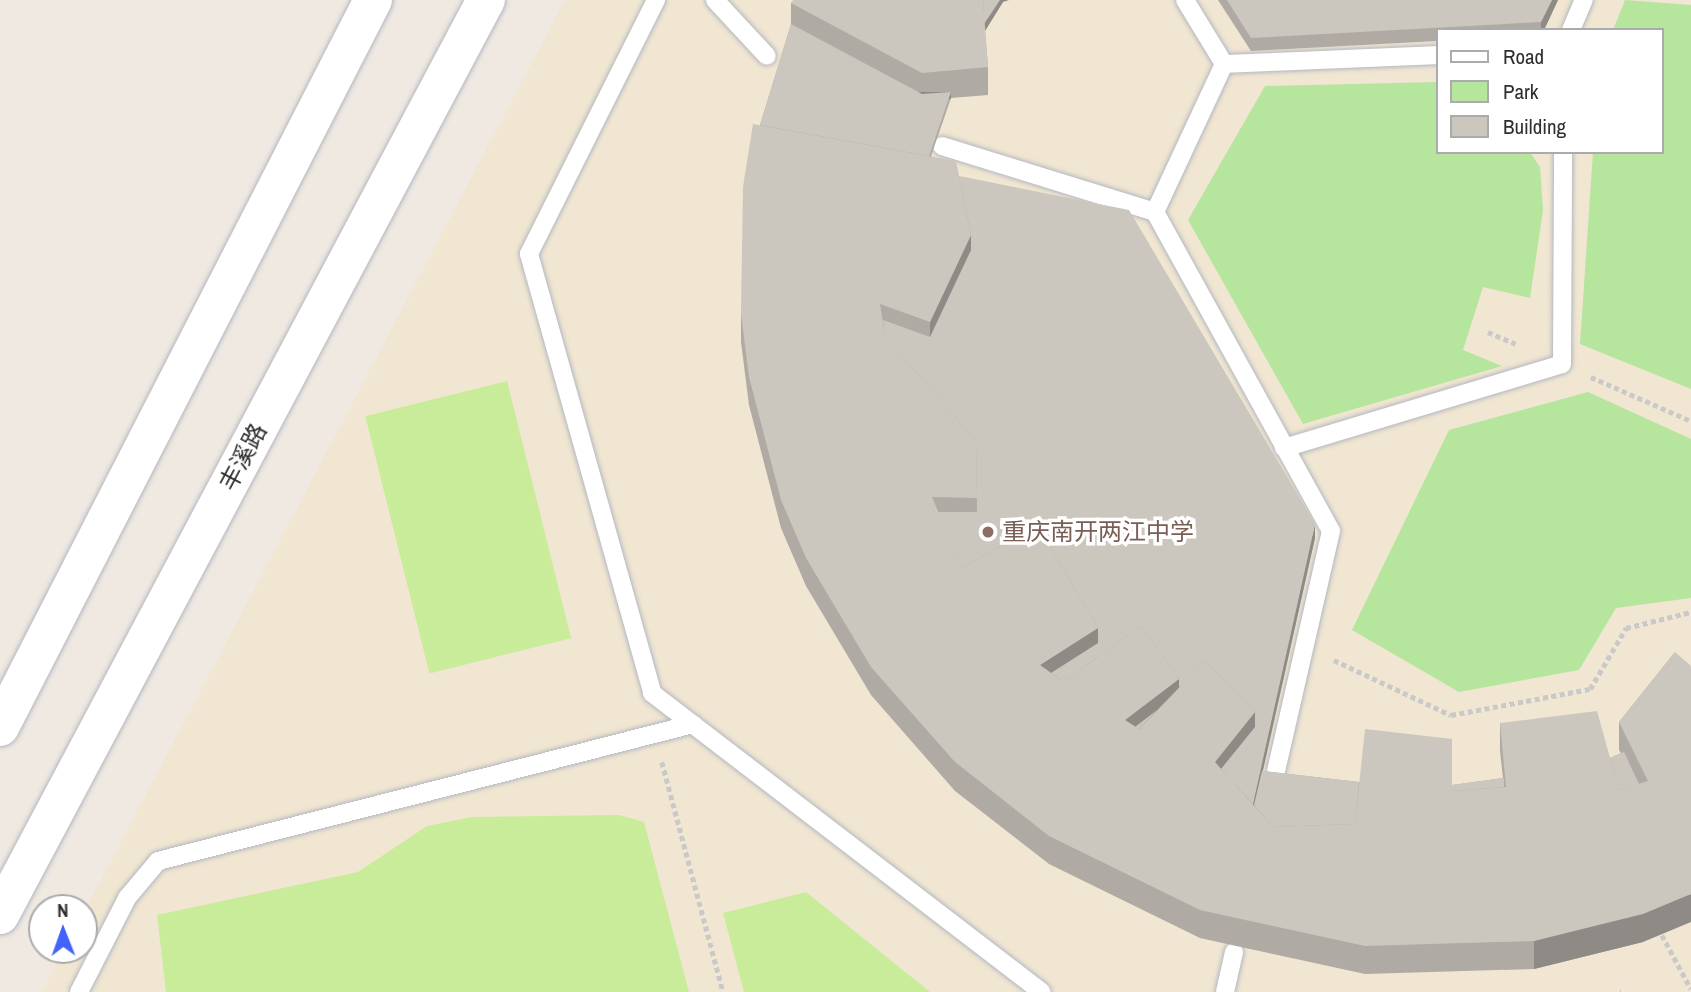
<!DOCTYPE html>
<meta charset="utf-8">
<style>
body{margin:0}
#map{position:relative;width:1691px;height:992px;overflow:hidden;background:#efe9e1;font-family:"Archivo Narrow","Noto Sans SC",sans-serif}
div>[style]{position:absolute}
[style*='--x']{left:calc(var(--x)*1px);top:calc(var(--y)*1px);width:calc(var(--w)*1px);rotate:calc(var(--a)*1deg)}
.education>*{inset:0;background:#f0e6d1}
.green>*{inset:0;background:#b6e59e}
.pitch>*{inset:0;background:#c9ec9a;transform-origin:0 0}
.path>*{height:4.5px;margin-top:-2.25px;transform-origin:0;background:repeating-linear-gradient(90deg,#c9c9c9 0 5px,transparent 0 8.5px)}
.roads{filter:drop-shadow(0 0 2px #b4b7c1) drop-shadow(0 0 2px #b4b7c1)}
.service>*{height:18px;margin:-9px;padding:0 9px;transform-origin:9px;border-radius:9px;background:#fff}
.secondary>*{height:38px;margin:-19px;padding:0 19px;transform-origin:19px;border-radius:19px;background:#fff}
.wall>*{inset:0;background:#afaba4}
.shaded-wall>*{inset:0;background:#8e8b86;transform-origin:0 0}
.building>*{inset:0;background:#cbc7bf}
.dots>*{width:19px;height:19px;translate:-50% -50%;box-sizing:border-box;border:4px solid #fff;border-radius:50%}
span{translate:-50% -50%;white-space:nowrap;text-align:center;line-height:1.15;-webkit-text-stroke:7px #fff;paint-order:stroke}
.street-label{font-size:24px;color:#2e2e2e}
.education-label{font-size:24px;color:#785e54}
.left{translate:0 -50%;text-align:left}
.legend{position:absolute;left:1436px;top:28px;width:228px;height:126px;box-sizing:border-box;background:#fff;border:2px solid #ababab;margin:0;padding:9px 12px;list-style:none;font-size:21px;color:#2e2e2e}
.legend li{display:flex;align-items:center;gap:14px;height:35px}
.legend b{width:35px;border:2px solid #ababab}
.north{position:absolute;left:28px;top:894px;width:70px;height:70px;box-sizing:border-box;background:#fff;border:2px solid #ababab;border-radius:50%;rotate:359deg;font-size:19px;font-weight:700;line-height:28px;text-align:center;color:#2e2e2e}
.north::after{content:'';display:block;margin:auto;width:24px;height:32px;background:#4264fb;clip-path:polygon(50% 0,100% 100%,50% 72%,0 100%)}
</style>
<div id="map">
<div class="education">
<i style="clip-path:polygon(evenodd,565px 0,1691px 0,1691px 992px,42px 992px,64px 950px,84px 950px,84px 912px,565px 0,1437px 30px,1661px 30px,1661px 152px,1437px 152px,1437px 30px)"></i>
</div>
<div class="green">
<i style="clip-path:polygon(1625px 0,1691px 5px,1691px 389px,1580px 344px,1593px 152px,1661px 152px,1661px 30px,1613px 30px)"></i>
<i style="clip-path:polygon(1437px 82px,1437px 152px,1530px 152px,1540px 167px,1543px 210px,1530px 298px,1483px 287px,1463px 350px,1502px 366px,1303px 424px,1188px 220px,1265px 86px)"></i>
<i style="clip-path:polygon(1588px 392px,1691px 439px,1691px 598px,1616px 608px,1579px 670px,1459px 692px,1352px 630px,1449px 430px)"></i>
</div>
<div class="pitch">
<i style="left:507px;top:381px;width:265px;height:146px;rotate:76deg"></i>
<i style="clip-path:polygon(619px 815px,644px 822px,689px 992px,166px 992px,157px 915px,358px 872px,427px 826px,472px 817px)"></i>
<i style="clip-path:polygon(806px 892px,930px 992px,744px 992px,723px 913px)"></i>
</div>
<div class="path">
<i style="--x:1488;--y:332;--w:30;--a:23"></i>
<i style="--x:1591;--y:377;--w:109;--a:23.7"></i>
<i style="--x:1334;--y:660;--w:129;--a:25.2"></i>
<i style="--x:1451;--y:715;--w:141;--a:-10.6"></i>
<i style="--x:1590;--y:689;--w:71;--a:-59.5"></i>
<i style="--x:1626;--y:628;--w:67;--a:-13.8"></i>
<i style="--x:662;--y:762;--w:238;--a:75.1"></i>
<i style="--x:1662;--y:935;--w:61;--a:61.8"></i>
<i style="--x:1620;--y:992;--w:1;--a:0"></i>
</div>
<div class="roads">
<div class="service">
<i style="--x:656;--y:0;--w:284;--a:116.6"></i>
<i style="--x:529;--y:254;--w:456;--a:74.3"></i>
<i style="--x:652;--y:693;--w:491;--a:37.5"></i>
<i style="--x:715;--y:0;--w:76;--a:47.1"></i>
<i style="--x:1185;--y:0;--w:75;--a:58.6"></i>
<i style="--x:1224;--y:64;--w:213;--a:-2.4"></i>
<i style="--x:1571;--y:30;--w:33;--a:-67"></i>
<i style="--x:942;--y:146;--w:223;--a:17.2"></i>
<i style="--x:1155;--y:212;--w:364;--a:61.1"></i>
<i style="--x:1331;--y:531;--w:246;--a:102.9"></i>
<i style="--x:1155;--y:212;--w:163;--a:-65"></i>
<i style="--x:1284;--y:448;--w:290;--a:-16.8"></i>
<i style="--x:1562;--y:364;--w:212;--a:-89.7"></i>
<i style="--x:79;--y:992;--w:106;--a:-62.9"></i>
<i style="--x:127;--y:898;--w:48;--a:-50"></i>
<i style="--x:158;--y:861;--w:552;--a:-14.36"></i>
<i style="--x:1225;--y:992;--w:41;--a:-77.3"></i>
</div>
<div class="secondary">
<i style="--x:0;--y:727;--w:817;--a:-62.84"></i>
<i style="--x:0;--y:915;--w:1036;--a:-62.03"></i>
</div>
</div>
<div class="wall">
<i style="clip-path:polygon(1218px 0,1558px 0,1544px 30px,1437px 30px,1437px 41px,1251px 51px)"></i>
<i style="clip-path:polygon(1003px 2px,985px 31px,988px 67px,988px 95px,951px 98px,931px 156px,959px 176px,1315px 538px,1263px 771px,1359px 782px,1452px 785px,1503px 778px,1500px 751px,1500px 723px,1610px 758px,1621px 753px,1619px 750px,1619px 722px,1675px 652px,1643px 942px,1534px 969px,1365px 974px,1200px 938px,1049px 864px,955px 791px,871px 695px,806px 586px,781px 528px,749px 405px,741px 342px,741px 314px,760px 125px,791px 24px,791px 3px)"></i>
</div>
<div class="shaded-wall">
<i style="clip-path:polygon(981px 0,1009px 0,1003px 2px,983px 34px)"></i>
<i style="clip-path:polygon(1552px 0,1558px 0,1544px 30px,1541px 30px,1541px 22px)"></i>
<i style="left:951px;top:92px;width:7px;height:89px;rotate:90deg"></i>
<i style="clip-path:polygon(971px 235px,971px 263px,930px 350px,930px 322px)"></i>
<i style="clip-path:polygon(1315px 524px,1315px 538px,1251px 823px,1250px 816px)"></i>
<i style="clip-path:polygon(1098px 628px,1098px 657px,1050px 687px,1040px 665px)"></i>
<i style="clip-path:polygon(1179px 679px,1179px 703px,1134px 741px,1125px 720px)"></i>
<i style="clip-path:polygon(1255px 712px,1255px 740px,1221px 783px,1215px 762px)"></i>
<i style="clip-path:polygon(1691px 894px,1691px 922px,1643px 942px,1534px 969px,1534px 941px)"></i>
</div>
<div class="building">
<i style="clip-path:polygon(793px 0,983px 0,988px 67px,922px 73px,791px 3px)"></i>
<i style="clip-path:polygon(983px 0,1000px 0,984px 24px)"></i>
<i style="clip-path:polygon(1227px 0,1552px 0,1541px 22px,1251px 38px)"></i>
<i style="clip-path:polygon(791px 24px,922px 94px,951px 92px,929px 156px,760px 125px)"></i>
<i style="clip-path:polygon(753px 124px,956px 161px,971px 235px,930px 322px,880px 304px,885px 336px,976px 441px,977px 498px,932px 497px,962px 567px,1038px 526px,1098px 628px,1040px 665px,1064px 682px,1141px 625px,1179px 679px,1125px 720px,1139px 729px,1205px 661px,1255px 712px,1215px 762px,1273px 827px,1355px 824px,1365px 729px,1452px 739px,1452px 791px,1506px 787px,1500px 723px,1597px 711px,1619px 790px,1648px 781px,1619px 722px,1675px 652px,1691px 666px,1691px 894px,1643px 914px,1534px 941px,1365px 946px,1200px 910px,1049px 836px,955px 762px,871px 667px,806px 558px,781px 500px,749px 377px,741px 314px,743px 187px)"></i>
<i style="clip-path:polygon(959px 176px,1129px 210px,1315px 524px,1253px 804px,1221px 769px,1255px 727px,1255px 712px,1205px 661px,1179px 688px,1179px 679px,1141px 625px,1064px 682px,1051px 673px,1098px 643px,1098px 628px,1038px 526px,962px 567px,938px 512px,977px 512px,976px 441px,885px 336px,883px 320px,930px 337px,971px 250px,971px 235px)"></i>
<i style="clip-path:polygon(1157px 710px,1139px 729px,1135px 727px)"></i>
<i style="clip-path:polygon(1624px 752px,1639px 784px,1619px 790px,1610px 758px)"></i>
<i style="clip-path:polygon(1262px 771px,1359px 782px,1355px 824px,1273px 827px,1254px 805px)"></i>
<i style="clip-path:polygon(1504px 778px,1504px 787px,1452px 791px,1452px 785px)"></i>
</div>
<div class="dots">
<i style="left:988px;top:532px;background:#8d6e63"></i>
</div>
<div class="street-label">
<span style="left:243px;top:457px;rotate:-62deg">丰溪路</span>
</div>
<div class="education-label">
<span class="left" style="left:1002px;top:532px">重庆南开两江中学</span>
</div>
<ul class="legend">
<li><b style="height:9px;background:#fff"></b>Road</li>
<li><b style="height:19px;background:#b6e59e"></b>Park</li>
<li><b style="height:19px;background:#cbc7bf"></b>Building</li>
</ul>
<div class="north">N</div>
</div>
